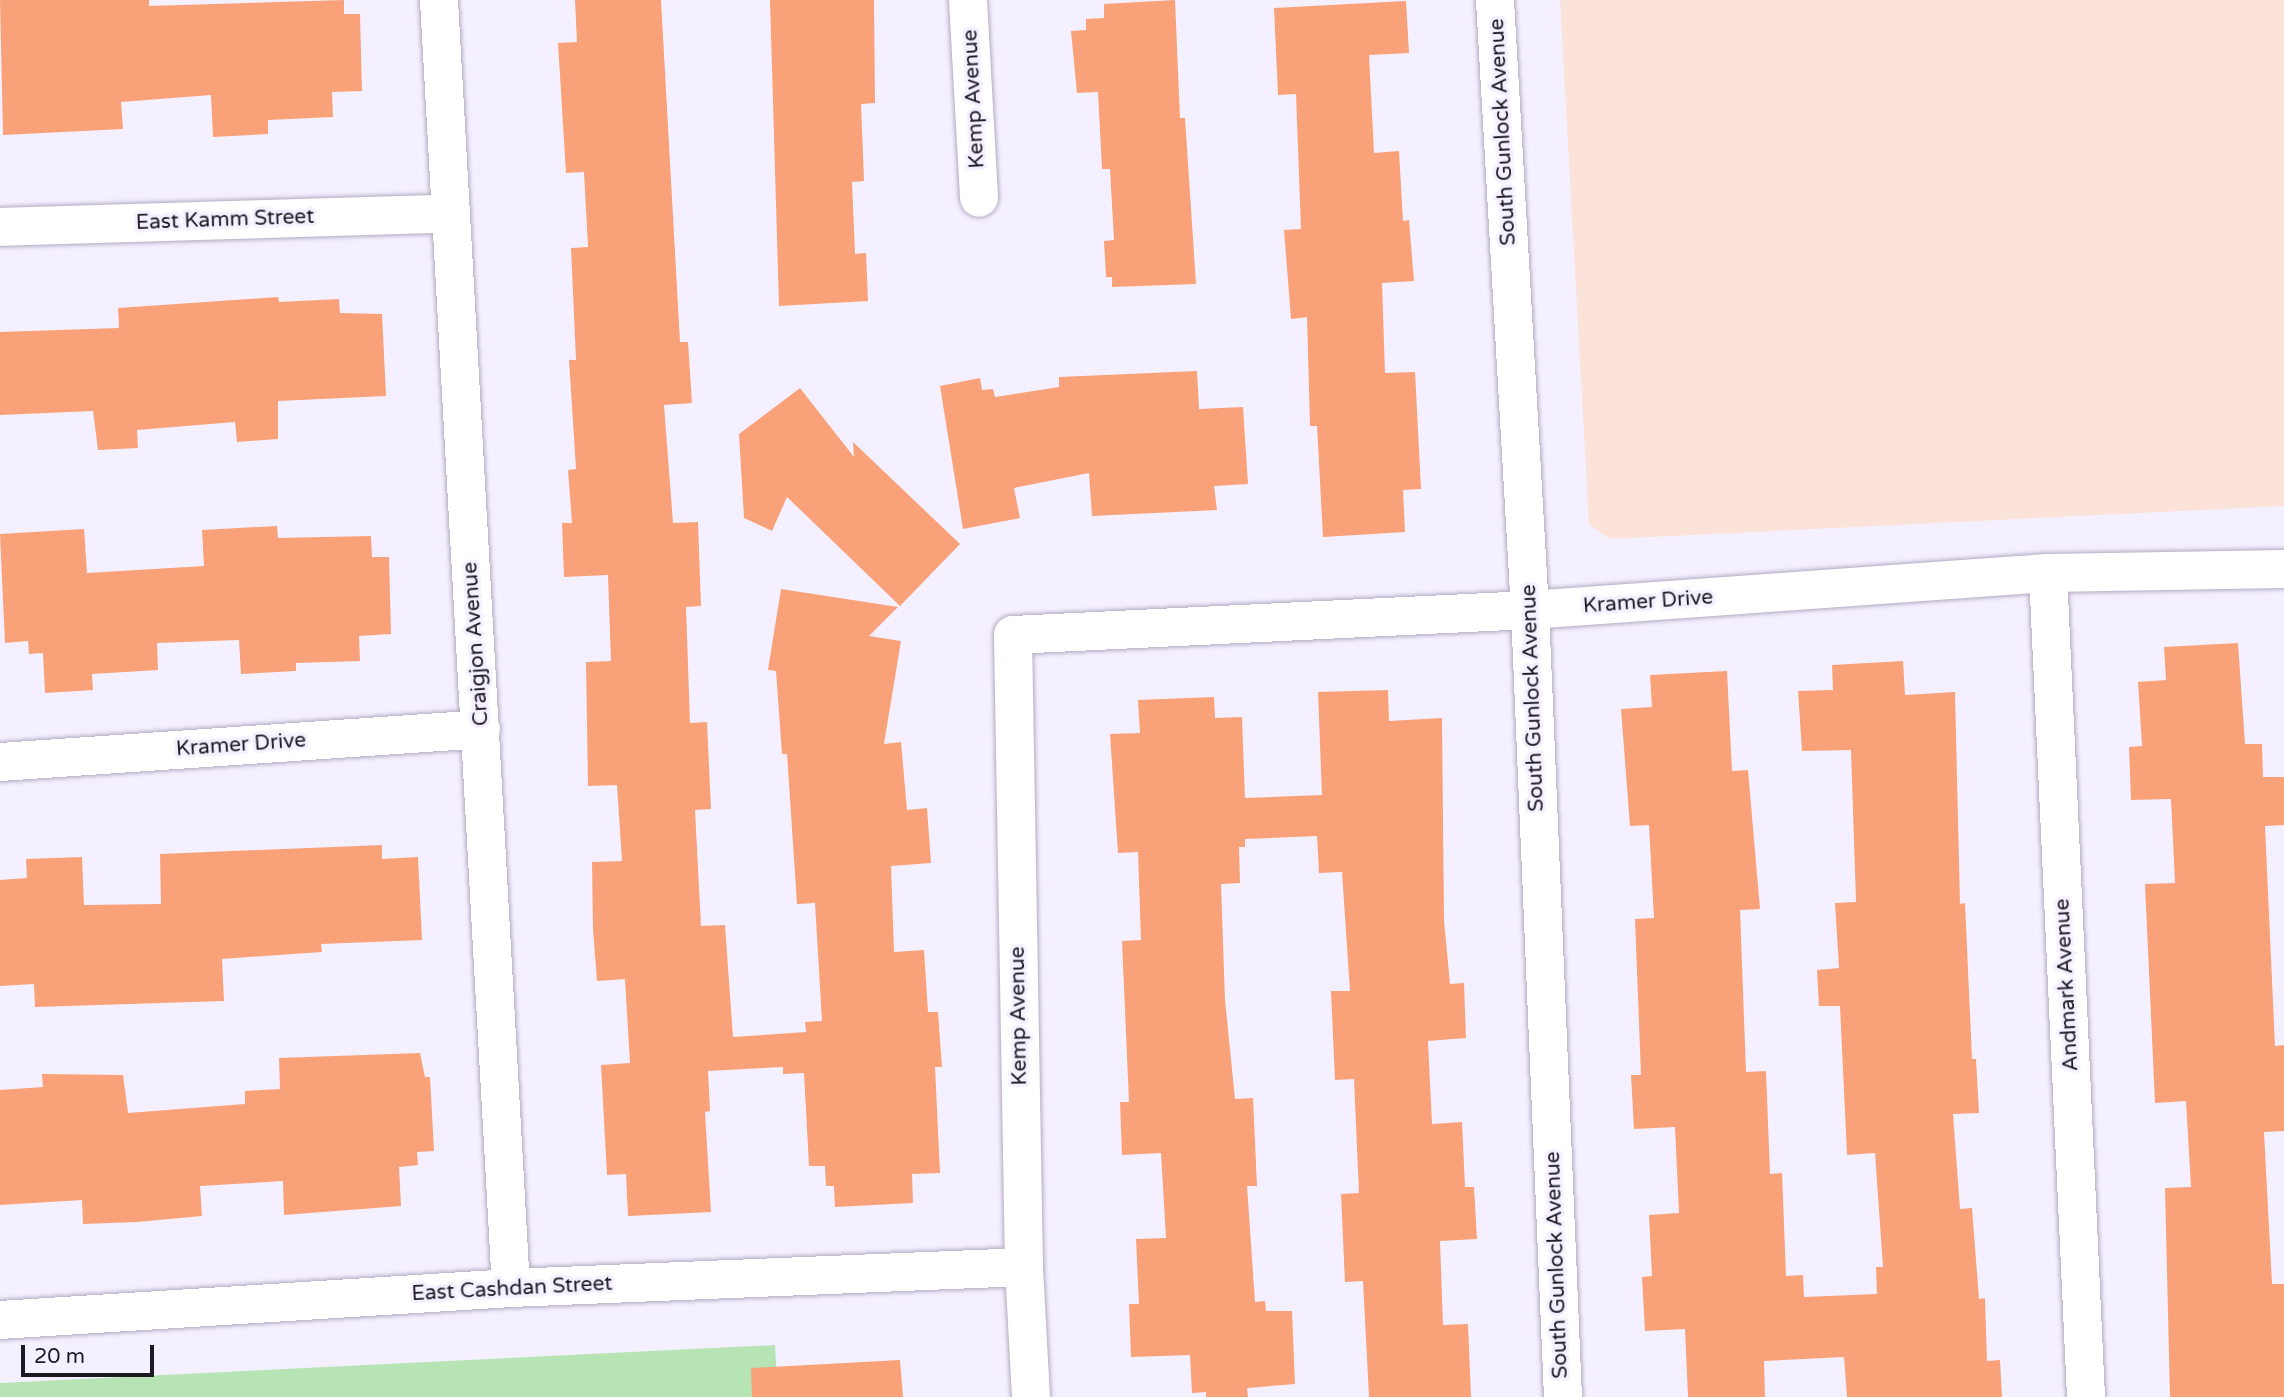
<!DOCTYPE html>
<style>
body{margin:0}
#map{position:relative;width:2284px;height:1397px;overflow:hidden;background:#f5f0ff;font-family:"Varela Round",sans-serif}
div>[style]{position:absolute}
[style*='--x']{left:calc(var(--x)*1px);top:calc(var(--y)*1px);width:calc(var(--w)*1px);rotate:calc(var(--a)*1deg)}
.education>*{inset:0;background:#fbe3d9}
.green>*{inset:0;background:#b7e4b4}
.building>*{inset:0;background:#f9a279}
.roads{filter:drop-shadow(0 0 2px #b3aac1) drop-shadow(0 0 2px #b3aac1)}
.minor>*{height:38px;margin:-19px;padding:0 19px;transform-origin:19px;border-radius:19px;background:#fff}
span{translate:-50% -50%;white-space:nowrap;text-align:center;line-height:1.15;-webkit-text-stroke:7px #f5f0ff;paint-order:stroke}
.street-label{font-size:21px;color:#1c1921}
.scale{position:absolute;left:21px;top:1345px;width:133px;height:32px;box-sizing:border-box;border:4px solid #1c1921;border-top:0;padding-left:9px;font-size:21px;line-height:24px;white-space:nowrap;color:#1c1921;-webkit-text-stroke:5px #f5f0ff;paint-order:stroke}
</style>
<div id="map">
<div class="education">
<i style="clip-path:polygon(1560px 0,2284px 0,2284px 506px,1610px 539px,1589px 524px)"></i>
</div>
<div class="green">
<i style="clip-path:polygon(775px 1345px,778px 1397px,0 1397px,0 1383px)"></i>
</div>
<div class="building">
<i style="clip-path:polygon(0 0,149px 0,149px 6px,344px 0,344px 14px,360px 14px,362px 91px,332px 92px,333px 117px,268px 120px,268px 134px,213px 137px,211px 95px,121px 102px,123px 129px,3px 135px)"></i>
<i style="clip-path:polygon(575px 0,661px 0,680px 342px,688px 342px,692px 403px,664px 405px,673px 523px,698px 522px,701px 606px,686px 607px,690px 723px,707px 722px,711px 809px,695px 810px,701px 926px,725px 925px,733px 1037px,806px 1032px,805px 1022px,822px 1021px,815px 903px,797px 904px,787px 754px,782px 754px,776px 671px,768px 670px,781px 589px,898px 607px,869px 636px,901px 641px,884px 744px,901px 742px,907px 810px,927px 808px,931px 863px,891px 866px,894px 952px,924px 950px,928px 1012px,938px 1012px,942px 1067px,935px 1067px,940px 1173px,912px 1174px,913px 1203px,835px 1207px,834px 1186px,826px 1186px,825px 1166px,809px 1166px,804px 1073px,783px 1074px,783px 1067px,708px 1071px,710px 1111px,705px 1112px,711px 1212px,628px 1216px,626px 1174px,607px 1175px,601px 1065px,630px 1063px,625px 979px,597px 981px,593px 929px,592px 862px,622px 861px,617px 785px,588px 786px,586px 662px,611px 661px,608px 575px,564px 577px,562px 523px,572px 523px,568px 470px,576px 469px,569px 360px,576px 360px,571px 248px,588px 247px,584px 172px,566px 173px,558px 43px,577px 42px)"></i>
<i style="clip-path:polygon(770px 0,874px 0,875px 103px,861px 104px,864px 181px,852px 182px,855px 254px,866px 253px,868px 301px,779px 306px)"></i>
<i style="clip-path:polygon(1175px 0,1180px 118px,1185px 118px,1196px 284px,1112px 287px,1112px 277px,1106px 277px,1104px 241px,1114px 240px,1110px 169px,1102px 169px,1098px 92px,1077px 93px,1071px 31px,1086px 30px,1086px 19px,1104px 18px,1104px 4px)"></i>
<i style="clip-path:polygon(1406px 1px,1409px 53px,1369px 55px,1374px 153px,1399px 151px,1403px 221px,1409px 220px,1414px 281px,1382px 283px,1385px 373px,1415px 372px,1421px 489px,1403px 490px,1405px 532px,1323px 537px,1317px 426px,1310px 426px,1307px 317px,1291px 319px,1284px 230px,1301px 229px,1296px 94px,1278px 95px,1274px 8px)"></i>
<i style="clip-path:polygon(278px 297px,279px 302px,339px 299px,340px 313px,382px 314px,386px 396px,278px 401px,278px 439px,237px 442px,235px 422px,137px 430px,138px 448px,98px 450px,93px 411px,0 415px,0 332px,119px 328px,118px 308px)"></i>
<i style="clip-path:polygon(1197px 371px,1199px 409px,1243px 407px,1248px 484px,1214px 486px,1217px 510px,1092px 516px,1089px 473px,1014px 488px,1020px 518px,963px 529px,940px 386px,980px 378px,982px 390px,993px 389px,995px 397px,1059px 387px,1059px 377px)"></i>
<i style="clip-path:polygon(800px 388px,854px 457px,853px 442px,960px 544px,900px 606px,787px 497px,772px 531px,744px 518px,739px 434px)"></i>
<i style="clip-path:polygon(277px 526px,278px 538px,371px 536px,372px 557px,389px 557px,391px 634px,359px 636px,360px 661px,296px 663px,296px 671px,241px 674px,239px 640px,157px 643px,158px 670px,92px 674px,93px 690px,45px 693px,43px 653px,29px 654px,28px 641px,5px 643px,0 534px,84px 529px,87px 573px,204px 566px,202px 530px)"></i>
<i style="clip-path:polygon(2238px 643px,2245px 744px,2262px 744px,2263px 777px,2284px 777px,2284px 825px,2265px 826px,2275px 1046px,2284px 1045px,2284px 1131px,2264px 1132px,2272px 1284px,2284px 1284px,2284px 1397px,2170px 1397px,2165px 1188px,2191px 1187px,2186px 1101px,2155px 1103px,2145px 884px,2175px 883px,2171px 799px,2131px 800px,2129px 747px,2142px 746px,2138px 682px,2166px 680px,2164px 647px)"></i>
<i style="clip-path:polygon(1903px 661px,1905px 695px,1955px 692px,1960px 904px,1965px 903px,1972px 1059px,1976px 1059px,1979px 1113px,1953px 1114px,1960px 1209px,1972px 1208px,1979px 1299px,1985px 1298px,1987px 1361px,2000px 1360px,2002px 1397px,1847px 1397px,1844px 1357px,1764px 1361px,1765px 1397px,1688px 1397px,1685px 1329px,1645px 1331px,1642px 1277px,1652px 1276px,1649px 1215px,1679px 1213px,1675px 1127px,1634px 1129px,1631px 1075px,1641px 1075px,1635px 919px,1654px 918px,1649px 825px,1630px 826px,1621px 709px,1652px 707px,1650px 675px,1727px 671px,1732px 771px,1748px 770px,1760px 909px,1740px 910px,1746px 1072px,1766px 1071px,1770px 1174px,1782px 1173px,1786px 1276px,1803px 1275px,1804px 1297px,1877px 1294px,1876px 1267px,1883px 1267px,1875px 1153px,1847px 1155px,1840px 1006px,1819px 1006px,1817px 970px,1839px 968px,1835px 903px,1856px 902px,1851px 750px,1802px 751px,1798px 691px,1833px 690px,1832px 665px)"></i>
<i style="clip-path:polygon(1388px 690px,1389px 721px,1442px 718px,1444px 920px,1450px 984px,1464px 983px,1466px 1038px,1428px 1041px,1432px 1124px,1462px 1122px,1465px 1187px,1474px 1187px,1477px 1239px,1440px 1241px,1443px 1325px,1468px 1324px,1471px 1397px,1369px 1397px,1363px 1281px,1345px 1282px,1341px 1194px,1359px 1193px,1354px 1079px,1335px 1080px,1331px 991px,1350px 991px,1342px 872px,1319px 873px,1317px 836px,1245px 839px,1245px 847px,1239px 847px,1240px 883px,1221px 884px,1225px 1000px,1235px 1099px,1253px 1098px,1257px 1186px,1247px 1186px,1255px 1302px,1265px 1301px,1266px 1311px,1292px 1311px,1295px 1384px,1247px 1388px,1248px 1397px,1206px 1397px,1206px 1392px,1192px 1393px,1190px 1355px,1131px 1357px,1129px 1304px,1139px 1304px,1136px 1239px,1166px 1238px,1161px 1153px,1122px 1155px,1120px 1102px,1129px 1102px,1122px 941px,1141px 940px,1138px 852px,1118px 853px,1110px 734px,1140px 733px,1138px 700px,1214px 697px,1215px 718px,1242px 717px,1245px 798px,1322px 795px,1318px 692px)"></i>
<i style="clip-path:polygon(382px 845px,382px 859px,418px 857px,422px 940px,321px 944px,322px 952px,222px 959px,224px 1001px,35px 1007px,34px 984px,0 986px,0 880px,27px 878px,26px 859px,82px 857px,84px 905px,161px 904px,160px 854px)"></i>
<i style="clip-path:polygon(420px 1053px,425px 1077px,430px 1077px,434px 1151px,417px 1152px,418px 1165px,399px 1167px,401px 1206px,284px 1215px,283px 1181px,200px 1186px,202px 1216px,137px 1222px,83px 1224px,82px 1200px,0 1205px,0 1090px,43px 1087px,42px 1074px,123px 1075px,128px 1113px,245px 1104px,245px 1091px,280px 1089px,279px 1058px)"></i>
<i style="clip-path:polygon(900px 1360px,903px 1397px,752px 1397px,751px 1368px)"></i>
</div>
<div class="roads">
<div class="minor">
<i style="--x:439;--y:0;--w:1290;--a:86.8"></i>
<i style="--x:968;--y:0;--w:198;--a:86.8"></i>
<i style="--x:1495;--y:0;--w:611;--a:86.72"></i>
<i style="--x:1530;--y:610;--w:788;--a:87.6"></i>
<i style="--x:0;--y:227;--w:449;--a:-1.7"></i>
<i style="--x:2048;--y:573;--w:825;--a:87.36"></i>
<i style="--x:0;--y:762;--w:482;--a:-3.9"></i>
<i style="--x:0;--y:1320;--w:512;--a:-3.58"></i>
<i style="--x:511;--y:1288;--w:513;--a:-2.34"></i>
<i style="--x:1031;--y:1397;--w:130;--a:-93.1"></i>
<i style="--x:1024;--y:1267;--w:632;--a:-91"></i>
<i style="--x:1013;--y:635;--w:518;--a:-2.77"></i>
<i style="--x:1530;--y:610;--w:519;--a:-4.09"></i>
<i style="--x:2048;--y:573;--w:236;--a:-1"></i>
</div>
</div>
<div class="street-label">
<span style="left:974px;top:99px;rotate:-93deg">Kemp Avenue</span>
<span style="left:1503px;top:132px;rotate:-93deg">South Gunlock Avenue</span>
<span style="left:225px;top:220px;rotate:-2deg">East Kamm Street</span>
<span style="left:1648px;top:602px;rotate:-4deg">Kramer Drive</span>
<span style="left:476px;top:644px;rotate:-94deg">Craigjon Avenue</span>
<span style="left:1533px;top:698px;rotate:-92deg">South Gunlock Avenue</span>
<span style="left:241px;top:745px;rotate:-4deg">Kramer Drive</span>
<span style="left:2067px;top:985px;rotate:-93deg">Andmark Avenue</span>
<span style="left:1019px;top:1016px;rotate:-91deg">Kemp Avenue</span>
<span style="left:1557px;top:1265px;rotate:-92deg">South Gunlock Avenue</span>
<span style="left:512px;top:1289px;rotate:-3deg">East Cashdan Street</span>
</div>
<div class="scale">20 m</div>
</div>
